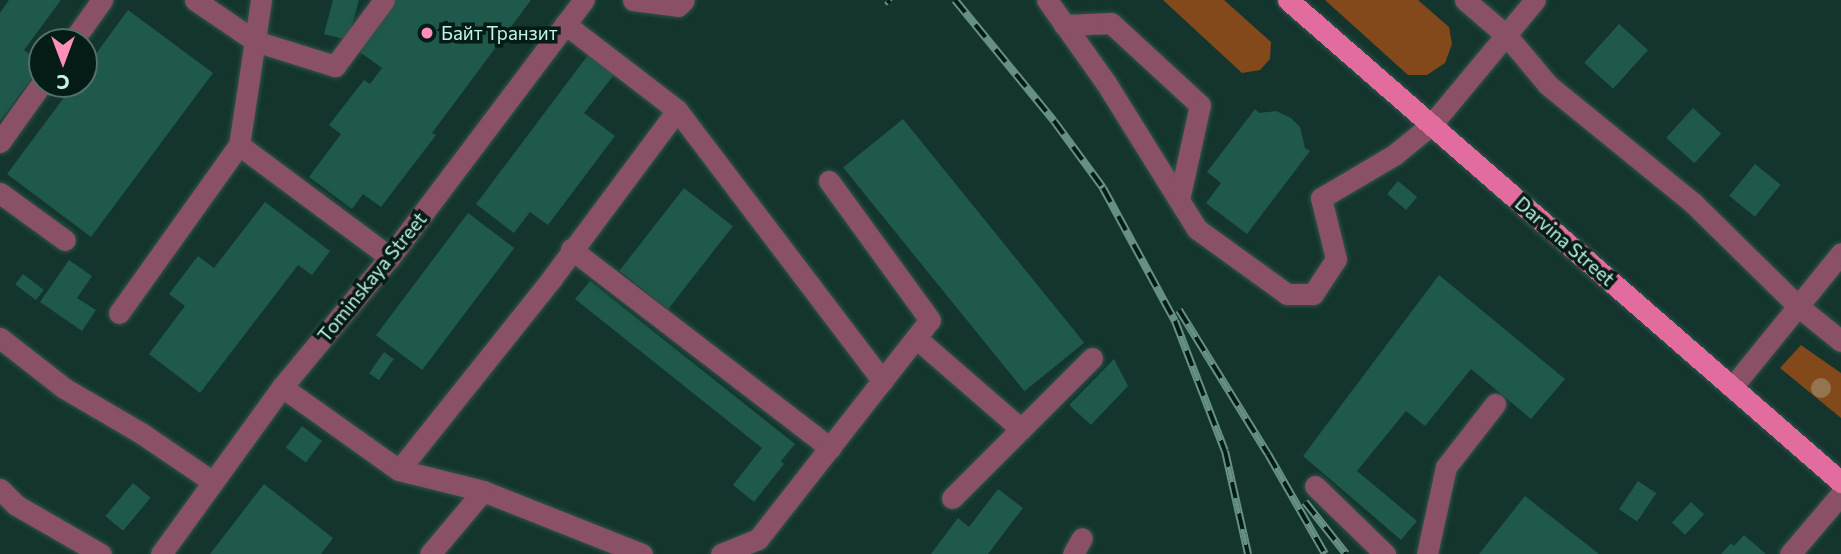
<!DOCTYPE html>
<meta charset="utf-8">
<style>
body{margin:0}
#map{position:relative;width:1841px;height:554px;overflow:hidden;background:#13352d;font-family:Commissioner,sans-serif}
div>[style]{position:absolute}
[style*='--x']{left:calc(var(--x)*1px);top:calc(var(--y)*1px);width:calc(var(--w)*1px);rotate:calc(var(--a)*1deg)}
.forest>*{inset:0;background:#83491b}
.building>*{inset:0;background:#1e594c;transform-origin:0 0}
.roads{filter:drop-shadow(0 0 2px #2f534a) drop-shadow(0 0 2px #2f534a)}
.minor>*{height:21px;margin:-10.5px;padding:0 10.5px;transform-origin:10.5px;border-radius:10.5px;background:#895066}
.major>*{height:21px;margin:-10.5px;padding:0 10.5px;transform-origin:10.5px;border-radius:10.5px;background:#e16c9d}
.rail>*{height:8px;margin-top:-4px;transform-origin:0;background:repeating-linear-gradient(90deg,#041b16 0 16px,#679085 0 32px);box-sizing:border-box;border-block:2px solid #679085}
.trees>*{width:20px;height:20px;margin:-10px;border-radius:50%;background:#937551}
.dots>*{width:19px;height:19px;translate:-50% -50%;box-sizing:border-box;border:4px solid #041b16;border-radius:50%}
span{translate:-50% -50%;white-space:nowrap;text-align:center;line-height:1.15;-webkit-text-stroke:7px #041b16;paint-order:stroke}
.poi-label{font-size:19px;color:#c2f3e5}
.left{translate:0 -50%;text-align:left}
.street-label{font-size:19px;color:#c2f3e5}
.north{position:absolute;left:28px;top:28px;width:70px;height:70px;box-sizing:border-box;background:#041b16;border:2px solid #507169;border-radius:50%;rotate:180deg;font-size:19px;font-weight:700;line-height:28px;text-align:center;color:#c2f3e5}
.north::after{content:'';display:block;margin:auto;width:24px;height:32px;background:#ff8ebb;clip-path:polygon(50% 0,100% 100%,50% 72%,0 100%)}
</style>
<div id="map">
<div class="forest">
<i style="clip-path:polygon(1163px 0,1224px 0,1271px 42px,1270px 59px,1260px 70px,1242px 73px)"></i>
<i style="clip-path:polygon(1325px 0,1418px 0,1449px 27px,1452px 44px,1445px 63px,1427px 75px,1408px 75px)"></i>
<i style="clip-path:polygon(1801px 345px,1841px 373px,1841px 418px,1780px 368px)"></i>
</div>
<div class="building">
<i style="clip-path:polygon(9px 0,61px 0,24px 50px,42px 64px,0 121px,0 13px)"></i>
<i style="clip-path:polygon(333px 0,359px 0,348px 40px,324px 34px)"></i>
<i style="clip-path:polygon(395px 0,531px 0,432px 133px,436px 135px,381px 207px,363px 194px,352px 209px,309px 177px,341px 134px,329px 125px,364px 80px,370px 84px,382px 68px,357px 50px)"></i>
<i style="clip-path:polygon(128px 10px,213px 73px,91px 237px,7px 174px,74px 84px,84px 84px,84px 70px)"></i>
<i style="left:1619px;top:24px;width:39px;height:52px;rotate:42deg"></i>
<i style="clip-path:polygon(591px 51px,617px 71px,584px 113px,615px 136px,548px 225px,530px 212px,514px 233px,476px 204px)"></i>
<i style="left:1693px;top:108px;width:38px;height:40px;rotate:42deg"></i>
<i style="clip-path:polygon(1255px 109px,1259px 113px,1276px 111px,1291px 118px,1300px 127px,1305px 148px,1310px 151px,1247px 234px,1206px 203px,1221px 183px,1207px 172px)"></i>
<i style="left:903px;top:119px;width:288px;height:77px;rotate:51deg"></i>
<i style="left:1755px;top:164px;width:33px;height:41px;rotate:39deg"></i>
<i style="left:1398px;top:181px;width:25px;height:17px;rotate:40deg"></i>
<i style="left:684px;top:188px;width:62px;height:105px;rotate:38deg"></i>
<i style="clip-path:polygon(265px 202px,330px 251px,312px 275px,298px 265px,200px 393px,149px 354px,185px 306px,169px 294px,198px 256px,214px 268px)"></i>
<i style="left:468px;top:213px;width:58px;height:153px;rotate:37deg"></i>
<i style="clip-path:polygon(69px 260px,92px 276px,77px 298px,96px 310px,82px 331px,40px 302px)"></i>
<i style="left:23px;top:274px;width:26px;height:13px;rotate:37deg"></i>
<i style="clip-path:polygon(1439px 275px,1565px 379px,1531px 419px,1471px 369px,1425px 426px,1406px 411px,1357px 471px,1417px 521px,1401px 540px,1303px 456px)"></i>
<i style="clip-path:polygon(590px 281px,795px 444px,781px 461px,784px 464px,754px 502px,733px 485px,762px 448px,575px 299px)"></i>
<i style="left:384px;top:352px;width:12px;height:26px;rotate:35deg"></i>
<i style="clip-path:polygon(1114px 359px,1128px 386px,1091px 425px,1069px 405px)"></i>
<i style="left:302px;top:426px;width:25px;height:27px;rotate:37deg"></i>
<i style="left:1638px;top:481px;width:22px;height:34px;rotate:34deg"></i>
<i style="left:133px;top:483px;width:23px;height:43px;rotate:40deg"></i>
<i style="clip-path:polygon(264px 484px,333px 538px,321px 554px,210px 554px)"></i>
<i style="clip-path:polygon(998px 489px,1023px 508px,988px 554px,931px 554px,958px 518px,969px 527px)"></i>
<i style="clip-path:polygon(1525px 496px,1599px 554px,1479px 554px)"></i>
<i style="left:1691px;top:502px;width:18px;height:28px;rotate:43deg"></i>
<i style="clip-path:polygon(1744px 535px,1766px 554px,1721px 554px,1731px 543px,1734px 546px)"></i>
</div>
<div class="roads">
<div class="minor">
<i style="--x:195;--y:0;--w:73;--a:34.3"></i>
<i style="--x:255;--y:41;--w:84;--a:17.4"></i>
<i style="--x:335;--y:66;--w:82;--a:-53.4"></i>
<i style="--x:261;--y:0;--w:147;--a:98.6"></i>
<i style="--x:239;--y:145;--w:188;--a:36.6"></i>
<i style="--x:633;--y:0;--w:45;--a:7.6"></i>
<i style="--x:678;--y:6;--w:8;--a:-45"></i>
<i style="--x:1047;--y:0;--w:102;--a:54.6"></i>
<i style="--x:1106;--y:83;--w:172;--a:58.1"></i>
<i style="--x:1197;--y:229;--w:111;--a:35.8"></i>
<i style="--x:1287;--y:294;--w:26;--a:0"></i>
<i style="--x:1313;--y:294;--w:42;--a:-56.7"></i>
<i style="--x:1336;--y:259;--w:63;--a:-103.8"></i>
<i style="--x:1321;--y:198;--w:85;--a:-30.5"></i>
<i style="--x:1394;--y:155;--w:49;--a:-39.2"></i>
<i style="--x:1432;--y:124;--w:161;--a:-50.3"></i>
<i style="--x:1465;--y:0;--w:55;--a:40.6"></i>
<i style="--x:1507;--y:36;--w:64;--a:50.1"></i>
<i style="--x:1548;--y:85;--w:187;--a:39.1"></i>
<i style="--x:1693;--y:203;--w:148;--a:44.5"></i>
<i style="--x:1799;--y:307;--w:54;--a:39"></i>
<i style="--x:565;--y:24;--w:141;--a:37.5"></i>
<i style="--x:677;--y:110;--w:340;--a:52.8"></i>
<i style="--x:1064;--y:25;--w:47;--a:-2.4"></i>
<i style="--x:1111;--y:23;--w:121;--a:42.7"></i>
<i style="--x:1200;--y:105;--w:97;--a:102.5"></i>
<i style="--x:72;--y:42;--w:52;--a:-54.5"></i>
<i style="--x:0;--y:142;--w:72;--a:-54.6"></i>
<i style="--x:0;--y:193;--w:80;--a:35.9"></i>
<i style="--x:571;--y:249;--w:327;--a:37.5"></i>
<i style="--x:119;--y:313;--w:206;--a:-54.5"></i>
<i style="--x:0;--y:338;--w:81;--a:38"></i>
<i style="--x:64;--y:388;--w:89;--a:30.3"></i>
<i style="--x:141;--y:433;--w:87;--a:34.2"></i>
<i style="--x:916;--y:338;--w:139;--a:40.9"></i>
<i style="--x:1733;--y:386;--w:171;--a:-50.9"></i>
<i style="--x:282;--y:387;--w:143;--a:35.4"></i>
<i style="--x:399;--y:470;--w:87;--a:14"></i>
<i style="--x:483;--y:491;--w:171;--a:21.6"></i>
<i style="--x:399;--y:470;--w:246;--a:-51.4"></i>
<i style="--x:552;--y:278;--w:209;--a:-53.3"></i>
<i style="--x:1315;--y:486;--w:98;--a:44.2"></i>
<i style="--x:0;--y:489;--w:23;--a:45"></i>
<i style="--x:16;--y:505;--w:98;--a:30"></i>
<i style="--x:952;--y:498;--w:198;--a:-45"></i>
<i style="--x:161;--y:554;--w:206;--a:-54.1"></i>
<i style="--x:282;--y:387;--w:169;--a:-50.3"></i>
<i style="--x:390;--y:257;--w:322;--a:-53"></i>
<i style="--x:430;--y:554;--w:82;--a:-49.9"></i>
<i style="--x:721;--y:554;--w:40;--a:-22"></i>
<i style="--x:758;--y:539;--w:278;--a:-51.9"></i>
<i style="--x:930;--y:320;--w:172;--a:-126"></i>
<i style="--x:1073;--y:554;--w:18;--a:-61"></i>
<i style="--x:1427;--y:554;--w:89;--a:-77.7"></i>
<i style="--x:1446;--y:467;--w:80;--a:-52.1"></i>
<i style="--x:1790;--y:554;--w:79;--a:-49.6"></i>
</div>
<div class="major">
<i style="--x:1288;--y:0;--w:734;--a:41.08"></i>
</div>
</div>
<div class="rail">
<i style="--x:887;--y:0;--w:4;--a:45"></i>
<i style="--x:955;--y:0;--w:156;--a:50.7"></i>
<i style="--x:1054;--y:121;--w:83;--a:53.8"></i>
<i style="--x:1103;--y:188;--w:151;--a:61.6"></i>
<i style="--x:1175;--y:321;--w:139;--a:69"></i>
<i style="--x:1225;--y:451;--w:106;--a:77.4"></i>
<i style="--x:1179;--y:310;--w:169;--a:58.3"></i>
<i style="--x:1268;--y:454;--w:115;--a:60.3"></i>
<i style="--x:1305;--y:502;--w:66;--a:51.7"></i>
</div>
<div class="trees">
<i style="left:1821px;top:388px"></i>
</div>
<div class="dots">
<i style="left:427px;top:33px;background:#ff8ebb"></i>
</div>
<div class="poi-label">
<span class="left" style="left:441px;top:33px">Байт Транзит</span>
</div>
<div class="street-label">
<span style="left:1565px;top:241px;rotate:41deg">Darvina Street</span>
<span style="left:372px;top:277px;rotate:-51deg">Tominskaya Street</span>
</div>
<div class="north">С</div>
</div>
